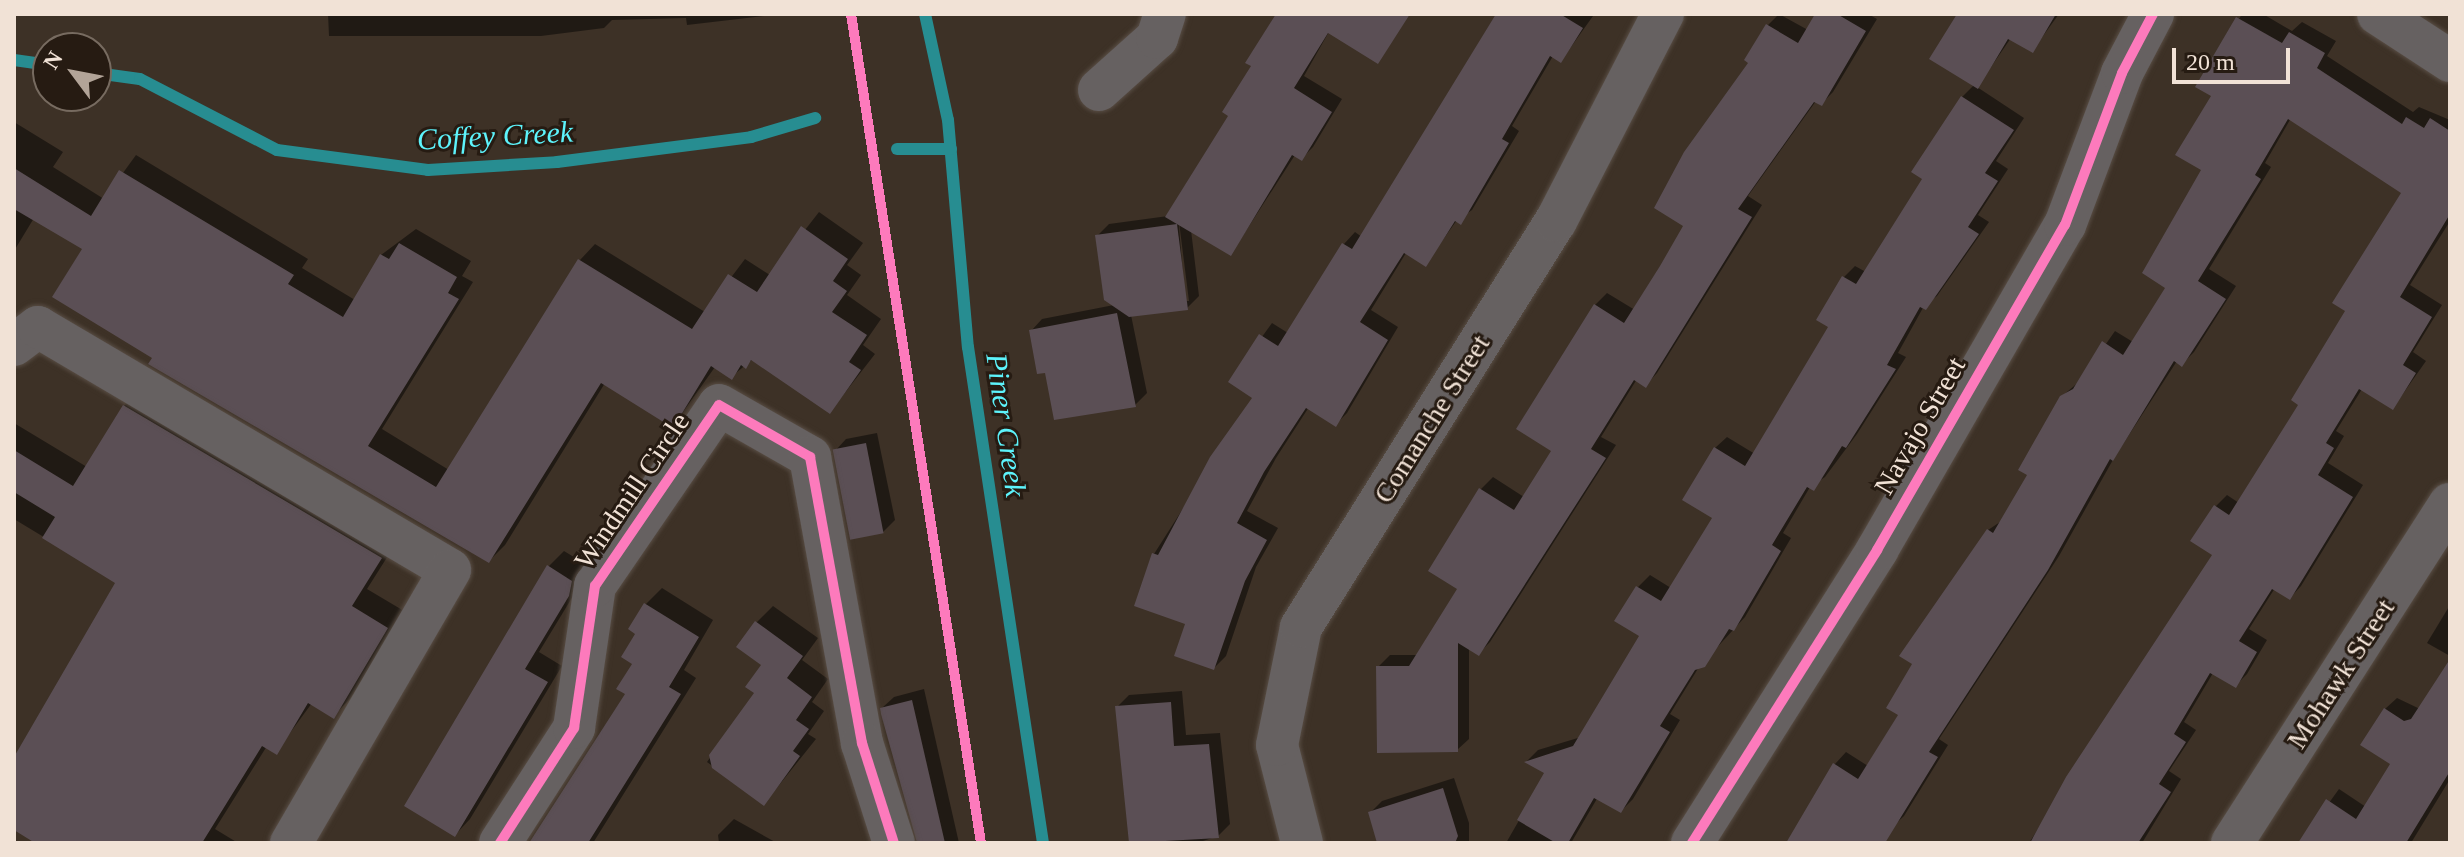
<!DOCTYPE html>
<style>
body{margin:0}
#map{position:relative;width:2464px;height:857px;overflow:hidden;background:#3d3126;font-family:"Times New Roman",serif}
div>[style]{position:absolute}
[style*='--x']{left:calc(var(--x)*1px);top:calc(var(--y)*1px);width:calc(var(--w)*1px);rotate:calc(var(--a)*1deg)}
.shadow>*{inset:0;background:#0007}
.stream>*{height:12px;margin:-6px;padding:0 6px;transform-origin:6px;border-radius:6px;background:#278d91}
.building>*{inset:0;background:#5b4f55;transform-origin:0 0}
.roads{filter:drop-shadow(0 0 2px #584d44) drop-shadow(0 0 2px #584d44)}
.minor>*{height:42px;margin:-21px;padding:0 21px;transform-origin:21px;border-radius:21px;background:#666161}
.cycleway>*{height:10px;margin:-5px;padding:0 5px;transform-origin:5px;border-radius:5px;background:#fd7abc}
span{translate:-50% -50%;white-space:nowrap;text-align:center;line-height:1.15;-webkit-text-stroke:6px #261b12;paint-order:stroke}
.street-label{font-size:28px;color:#f1e2d6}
.water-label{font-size:30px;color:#5df3fb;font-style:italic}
.frame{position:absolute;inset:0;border:16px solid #f1e2d6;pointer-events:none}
.north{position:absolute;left:32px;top:32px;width:80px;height:80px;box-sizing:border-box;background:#261b12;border:2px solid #776b60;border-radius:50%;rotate:302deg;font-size:22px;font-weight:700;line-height:32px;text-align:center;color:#f1e2d6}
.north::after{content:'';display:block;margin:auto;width:28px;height:36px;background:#b2a498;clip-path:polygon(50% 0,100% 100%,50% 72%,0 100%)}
.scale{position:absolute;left:2172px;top:48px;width:118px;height:36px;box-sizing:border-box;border:4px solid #f1e2d6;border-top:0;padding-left:10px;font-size:24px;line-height:28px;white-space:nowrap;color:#f1e2d6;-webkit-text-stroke:6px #261b12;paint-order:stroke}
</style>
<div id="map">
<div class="shadow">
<i style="clip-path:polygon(328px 14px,780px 14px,687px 25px,686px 18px,612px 20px,604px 28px,541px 36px,329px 36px)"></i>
<i style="clip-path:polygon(evenodd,1278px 14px,1339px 14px,1304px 76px,1342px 99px,1313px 147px,1301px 159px,1295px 155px,1231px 254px,1191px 230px,1199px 296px,1187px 308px,1131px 315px,1147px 393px,1135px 405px,1046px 370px,1031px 331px,1042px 319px,1114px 305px,1097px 236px,1109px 224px,1168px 216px,1230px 115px,1278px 14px,1178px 214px,1189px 301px,1185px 301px,1178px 214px)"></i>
<i style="clip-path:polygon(1497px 14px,1593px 16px,1561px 61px,1553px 56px,1512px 126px,1519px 131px,1472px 210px,1457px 220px,1425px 265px,1406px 253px,1371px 310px,1398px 327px,1347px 413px,1336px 424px,1309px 407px,1276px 458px,1247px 511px,1278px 528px,1256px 567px,1226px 656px,1214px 668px,1154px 554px,1254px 397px,1230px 381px,1272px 323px,1288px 333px,1344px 244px,1355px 232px,1362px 237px)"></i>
<i style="clip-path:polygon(1779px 14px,1808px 30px,1818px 14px,1868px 14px,1877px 19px,1833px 92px,1821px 104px,1816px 101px,1748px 196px,1762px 205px,1657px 373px,1646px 385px,1637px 379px,1601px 437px,1616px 445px,1490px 642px,1479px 653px,1469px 647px,1469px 739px,1457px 750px,1378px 667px,1390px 655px,1418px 655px,1460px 588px,1431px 570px,1481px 489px,1493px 477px,1524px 497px,1554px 451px,1595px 305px,1607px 293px,1635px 310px,1686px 225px,1751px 62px,1768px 25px)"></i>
<i style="clip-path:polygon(1961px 14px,2059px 14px,2032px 51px,2011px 38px,1977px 87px,2024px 118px,1996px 161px,2008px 169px,1978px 215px,1989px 222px,1937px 296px,1924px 306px,1898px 353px,1906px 357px,1857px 434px,1825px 477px,1810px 487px,1783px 533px,1791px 538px,1745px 617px,1699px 667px,1670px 714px,1680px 720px,1633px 799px,1621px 811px,1598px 797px,1571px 843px,1506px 843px,1547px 772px,1527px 761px,1538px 750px,1581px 737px,1642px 635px,1617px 620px,1638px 587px,1650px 575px,1671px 588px,1714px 518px,1715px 448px,1727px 437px,1755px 454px,1831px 326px,1844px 277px,1855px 266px,1866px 272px,1924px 179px,1962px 97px,1975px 84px)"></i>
<i style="clip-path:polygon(2242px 14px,2263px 14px,2292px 31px,2302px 22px,2336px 41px,2327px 56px,2413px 112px,2419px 107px,2450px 120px,2450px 221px,2410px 285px,2442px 305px,2413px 352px,2426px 361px,2393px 408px,2362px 389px,2336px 431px,2344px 436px,2328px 463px,2363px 485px,2301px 586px,2290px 598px,2275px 588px,2249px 629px,2267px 640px,2247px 674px,2235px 686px,2213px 673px,2184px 722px,2196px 730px,2169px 771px,2181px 779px,2142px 843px,2029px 843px,2214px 555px,2215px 507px,2227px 495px,2239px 503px,2301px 404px,2404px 192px,2291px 118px,2265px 163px,2271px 167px,2209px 269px,2236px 286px,2194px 352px,2182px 364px,2177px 361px,2114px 458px,2059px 556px,1939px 739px,1948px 745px,1904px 816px,1875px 843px,1788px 843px,1835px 764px,1846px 752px,1868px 766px,1901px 714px,1988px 530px,2003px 520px,2030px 475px,2061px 397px,2080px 381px,2115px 331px,2133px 342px,2168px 287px,2204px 169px,2213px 96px,2198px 87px)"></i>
<i style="clip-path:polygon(14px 122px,63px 152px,53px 167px,104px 199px,136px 155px,308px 259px,302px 268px,355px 300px,381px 255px,416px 229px,471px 261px,462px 276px,473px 282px,382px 429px,449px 470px,580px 260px,595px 244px,705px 312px,745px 259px,770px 275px,819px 212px,863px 243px,847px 265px,861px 275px,847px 295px,881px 319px,863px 345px,875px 354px,830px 412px,753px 359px,731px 377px,715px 367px,673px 426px,605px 383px,505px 545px,489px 561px,155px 358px,84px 249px,34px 218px,14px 251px)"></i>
<i style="clip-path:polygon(141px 389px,398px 540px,367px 589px,404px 611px,350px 699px,333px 716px,312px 703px,276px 752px,267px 746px,215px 829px,238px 843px,38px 843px,14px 828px,14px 760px,118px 582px,14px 519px,14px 423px,87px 467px,124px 406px)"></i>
<i style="clip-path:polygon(877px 433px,895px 520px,883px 532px,835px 451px,846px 439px)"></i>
<i style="clip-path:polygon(564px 551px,587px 565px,584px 578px,539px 652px,562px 666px,470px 819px,455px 835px,548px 567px)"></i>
<i style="clip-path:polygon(662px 588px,713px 620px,684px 670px,696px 678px,593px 843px,532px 843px,627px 694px,646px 604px)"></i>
<i style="clip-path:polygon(2450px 605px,2450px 656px,2427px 643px)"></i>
<i style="clip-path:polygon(773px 606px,818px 638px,802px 660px,828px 679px,812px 702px,824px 711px,808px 734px,816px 739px,764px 804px,707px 762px,756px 693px,764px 665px,756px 623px)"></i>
<i style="clip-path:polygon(2450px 669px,2450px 779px,2411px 843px,2300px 843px,2339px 789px,2366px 807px,2393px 764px,2385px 709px,2397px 698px,2420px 709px)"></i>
<i style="clip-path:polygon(924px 689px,959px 843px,919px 843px,882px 708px,894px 697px)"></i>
<i style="clip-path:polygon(1182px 691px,1186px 735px,1220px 733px,1230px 824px,1218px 836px,1197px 843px,1131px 843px,1117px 707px,1129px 695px)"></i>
<i style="clip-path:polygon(1454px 778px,1469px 823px,1469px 843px,1380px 843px,1370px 813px,1382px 801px)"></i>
<i style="clip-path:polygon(734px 819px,777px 843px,719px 843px,718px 835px)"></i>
</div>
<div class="stream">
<i style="--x:925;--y:14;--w:108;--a:77.8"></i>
<i style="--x:948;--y:120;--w:228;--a:85"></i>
<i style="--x:968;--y:347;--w:502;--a:81.4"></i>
<i style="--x:14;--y:60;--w:34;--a:8"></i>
<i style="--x:96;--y:73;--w:44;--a:7.8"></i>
<i style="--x:140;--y:79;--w:154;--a:27.4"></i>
<i style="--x:277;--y:150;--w:152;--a:7.5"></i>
<i style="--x:428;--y:170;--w:129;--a:-3.5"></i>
<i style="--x:557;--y:162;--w:196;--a:-7.3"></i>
<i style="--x:751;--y:137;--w:67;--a:-16.5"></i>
<i style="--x:897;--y:149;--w:54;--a:0"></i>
</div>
<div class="building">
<i style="clip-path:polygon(1276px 14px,1410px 14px,1378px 64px,1328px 33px,1294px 88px,1332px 112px,1302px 161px,1292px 155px,1231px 256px,1165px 217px,1228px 116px,1222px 112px,1251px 66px,1245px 63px)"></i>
<i style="clip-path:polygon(1496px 14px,1560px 14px,1583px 28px,1561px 63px,1550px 56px,1502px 139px,1509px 143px,1461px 225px,1455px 221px,1426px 267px,1404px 253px,1360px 322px,1388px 340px,1336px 427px,1306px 408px,1264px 472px,1237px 523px,1267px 540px,1245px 581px,1214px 670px,1174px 656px,1185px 624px,1134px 606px,1152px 553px,1158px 555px,1210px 457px,1252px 398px,1228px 382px,1259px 334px,1278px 346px,1342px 243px,1352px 249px)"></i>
<i style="clip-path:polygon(1815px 14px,1837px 14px,1866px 31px,1822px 106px,1814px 102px,1738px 209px,1752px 217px,1646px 388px,1634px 380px,1591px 449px,1606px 458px,1479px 656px,1458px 643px,1458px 752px,1377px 753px,1376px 666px,1409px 666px,1457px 589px,1428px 571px,1479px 488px,1514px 510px,1551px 451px,1516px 429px,1594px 304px,1624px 323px,1660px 266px,1683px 226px,1654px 208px,1684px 152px,1748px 63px,1744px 60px,1766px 24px,1798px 43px)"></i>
<i style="clip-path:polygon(1957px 14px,2056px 14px,2033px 53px,2008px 39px,1978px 89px,1929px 59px)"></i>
<i style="clip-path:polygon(2236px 17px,2282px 43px,2289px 32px,2325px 53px,2317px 68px,2402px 124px,2406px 117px,2424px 128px,2430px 118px,2450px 131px,2450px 214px,2400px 297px,2432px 317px,2403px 365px,2416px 373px,2393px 410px,2359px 389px,2326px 443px,2334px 448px,2318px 475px,2353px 497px,2290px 600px,2272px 589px,2239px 641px,2257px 652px,2236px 688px,2210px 673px,2174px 734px,2186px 742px,2159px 784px,2171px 792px,2138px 843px,2030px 843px,2066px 777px,2212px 555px,2190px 541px,2214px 505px,2229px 515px,2298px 405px,2291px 400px,2345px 311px,2332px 303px,2401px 193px,2288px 119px,2255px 175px,2261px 179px,2198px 281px,2226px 299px,2182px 367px,2174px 361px,2113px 461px,2110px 459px,2048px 570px,1929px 752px,1938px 757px,1885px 843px,1786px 843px,1833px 763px,1858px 779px,1898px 715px,1886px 708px,1912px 664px,1899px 656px,1987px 529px,1993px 533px,2027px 475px,2018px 470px,2060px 396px,2073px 389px,2102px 341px,2123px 355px,2165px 288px,2142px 273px,2201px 170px,2175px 155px,2211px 96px,2195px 87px)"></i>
<i style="clip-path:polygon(1961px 96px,2014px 130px,1985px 173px,1998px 181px,1968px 227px,1979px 234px,1926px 310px,1920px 307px,1887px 365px,1896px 369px,1846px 448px,1842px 446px,1814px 491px,1807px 487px,1772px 545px,1781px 551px,1734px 631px,1729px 629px,1705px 667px,1695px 670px,1660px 726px,1670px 732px,1621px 813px,1594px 798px,1568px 843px,1556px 843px,1517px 820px,1544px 773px,1524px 762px,1573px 746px,1639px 636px,1614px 621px,1636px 586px,1661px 601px,1712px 518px,1682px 500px,1714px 447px,1745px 466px,1828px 327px,1816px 320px,1842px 276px,1856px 284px,1922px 179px,1911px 172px)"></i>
<i style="clip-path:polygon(14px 168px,91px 216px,119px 170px,294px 275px,288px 284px,343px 317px,380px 254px,389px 259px,399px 243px,457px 277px,448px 293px,459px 299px,368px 446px,436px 487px,578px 259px,692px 329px,728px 274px,757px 292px,801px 226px,848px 259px,833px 281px,847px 291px,832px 312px,867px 335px,849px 362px,861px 370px,830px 414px,751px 360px,746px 369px,741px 365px,732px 380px,711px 366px,673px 428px,601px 383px,489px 563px,148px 364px,152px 358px,52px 297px,82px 249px,14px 209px)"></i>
<i style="clip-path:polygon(1177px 224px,1188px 310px,1129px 317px,1104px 300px,1095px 235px)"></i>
<i style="clip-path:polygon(1117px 313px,1136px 407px,1054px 420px,1045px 373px,1037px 374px,1029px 330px)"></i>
<i style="clip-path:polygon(123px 405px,382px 558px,352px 606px,388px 628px,334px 719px,308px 703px,277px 755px,262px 746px,202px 843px,35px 843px,14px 830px,14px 757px,115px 583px,42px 538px,55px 517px,14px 492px,14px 450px,73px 486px)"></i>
<i style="left:866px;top:443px;width:92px;height:34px;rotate:79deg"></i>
<i style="clip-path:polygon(547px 565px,572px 581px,569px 596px,525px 669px,548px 682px,455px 837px,404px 806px)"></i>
<i style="clip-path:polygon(644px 603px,699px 637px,669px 687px,681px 694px,588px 843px,529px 843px,625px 694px,616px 689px,632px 664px,621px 657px,635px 634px,628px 629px)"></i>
<i style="clip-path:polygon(755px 621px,803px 656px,787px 678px,812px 697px,796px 720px,809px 729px,793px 751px,800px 756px,764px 806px,712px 768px,709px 755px,754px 693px,745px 687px,761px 665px,736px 647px)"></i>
<i style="clip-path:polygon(2450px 659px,2450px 771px,2406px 843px,2298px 843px,2326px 799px,2356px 819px,2390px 764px,2360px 745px,2384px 708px,2404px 721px,2411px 719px)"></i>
<i style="clip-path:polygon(912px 700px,945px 843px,917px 843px,881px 714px,880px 708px)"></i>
<i style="clip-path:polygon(1171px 702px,1174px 746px,1209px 744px,1219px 838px,1129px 843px,1115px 706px)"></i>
<i style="clip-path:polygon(1443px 788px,1458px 836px,1455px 843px,1377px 843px,1368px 812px)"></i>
</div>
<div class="roads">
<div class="minor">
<i style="--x:2378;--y:14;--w:86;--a:33.1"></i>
<i style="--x:1099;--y:90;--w:78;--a:-41.9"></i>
<i style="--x:1157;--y:38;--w:25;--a:-72"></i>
<i style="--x:14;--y:345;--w:30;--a:-37"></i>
<i style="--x:38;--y:327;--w:478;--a:30.5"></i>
<i style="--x:450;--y:570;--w:316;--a:120.2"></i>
<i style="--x:500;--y:843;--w:137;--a:-57.2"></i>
<i style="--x:574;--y:728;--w:144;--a:-81.6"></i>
<i style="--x:595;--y:586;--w:219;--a:-55.6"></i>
<i style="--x:719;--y:405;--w:105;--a:29.7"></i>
<i style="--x:810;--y:457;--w:291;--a:79.7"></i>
<i style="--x:862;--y:743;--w:105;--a:72.3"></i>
<i style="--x:1302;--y:843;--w:101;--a:-104.3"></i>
<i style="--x:1277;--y:745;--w:120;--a:-78.5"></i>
<i style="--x:1301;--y:627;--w:479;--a:-57.9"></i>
<i style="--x:1556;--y:221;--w:233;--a:-62.7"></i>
<i style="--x:1692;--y:843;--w:347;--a:-57.7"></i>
<i style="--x:1877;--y:550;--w:375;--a:-60"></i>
<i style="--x:2065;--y:225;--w:162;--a:-69.4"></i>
<i style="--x:2122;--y:73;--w:67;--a:-62.3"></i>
<i style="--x:2232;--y:843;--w:403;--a:-57.3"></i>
</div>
</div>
<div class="cycleway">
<i style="--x:851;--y:14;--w:839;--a:81.09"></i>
<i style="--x:500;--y:843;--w:137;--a:-57.2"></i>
<i style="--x:574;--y:728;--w:144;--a:-81.6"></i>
<i style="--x:595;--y:586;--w:219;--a:-55.6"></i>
<i style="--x:719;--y:405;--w:105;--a:29.7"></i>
<i style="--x:810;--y:457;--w:291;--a:79.7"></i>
<i style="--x:862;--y:743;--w:105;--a:72.3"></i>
<i style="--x:1692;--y:843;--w:347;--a:-57.7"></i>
<i style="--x:1877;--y:550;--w:375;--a:-60"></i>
<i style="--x:2065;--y:225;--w:162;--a:-69.4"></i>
<i style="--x:2122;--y:73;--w:67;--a:-62.3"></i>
</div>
<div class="street-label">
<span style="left:1432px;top:419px;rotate:-58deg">Comanche Street</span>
<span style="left:1920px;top:426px;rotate:-60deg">Navajo Street</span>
<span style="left:632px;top:491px;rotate:-56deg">Windmill Circle</span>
<span style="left:2341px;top:674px;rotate:-57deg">Mohawk Street</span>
</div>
<div class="water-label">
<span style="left:495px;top:136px;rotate:-3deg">Coffey Creek</span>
<span style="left:1006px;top:425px;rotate:82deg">Piner Creek</span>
</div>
<div class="frame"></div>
<div class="north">N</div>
<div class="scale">20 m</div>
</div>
